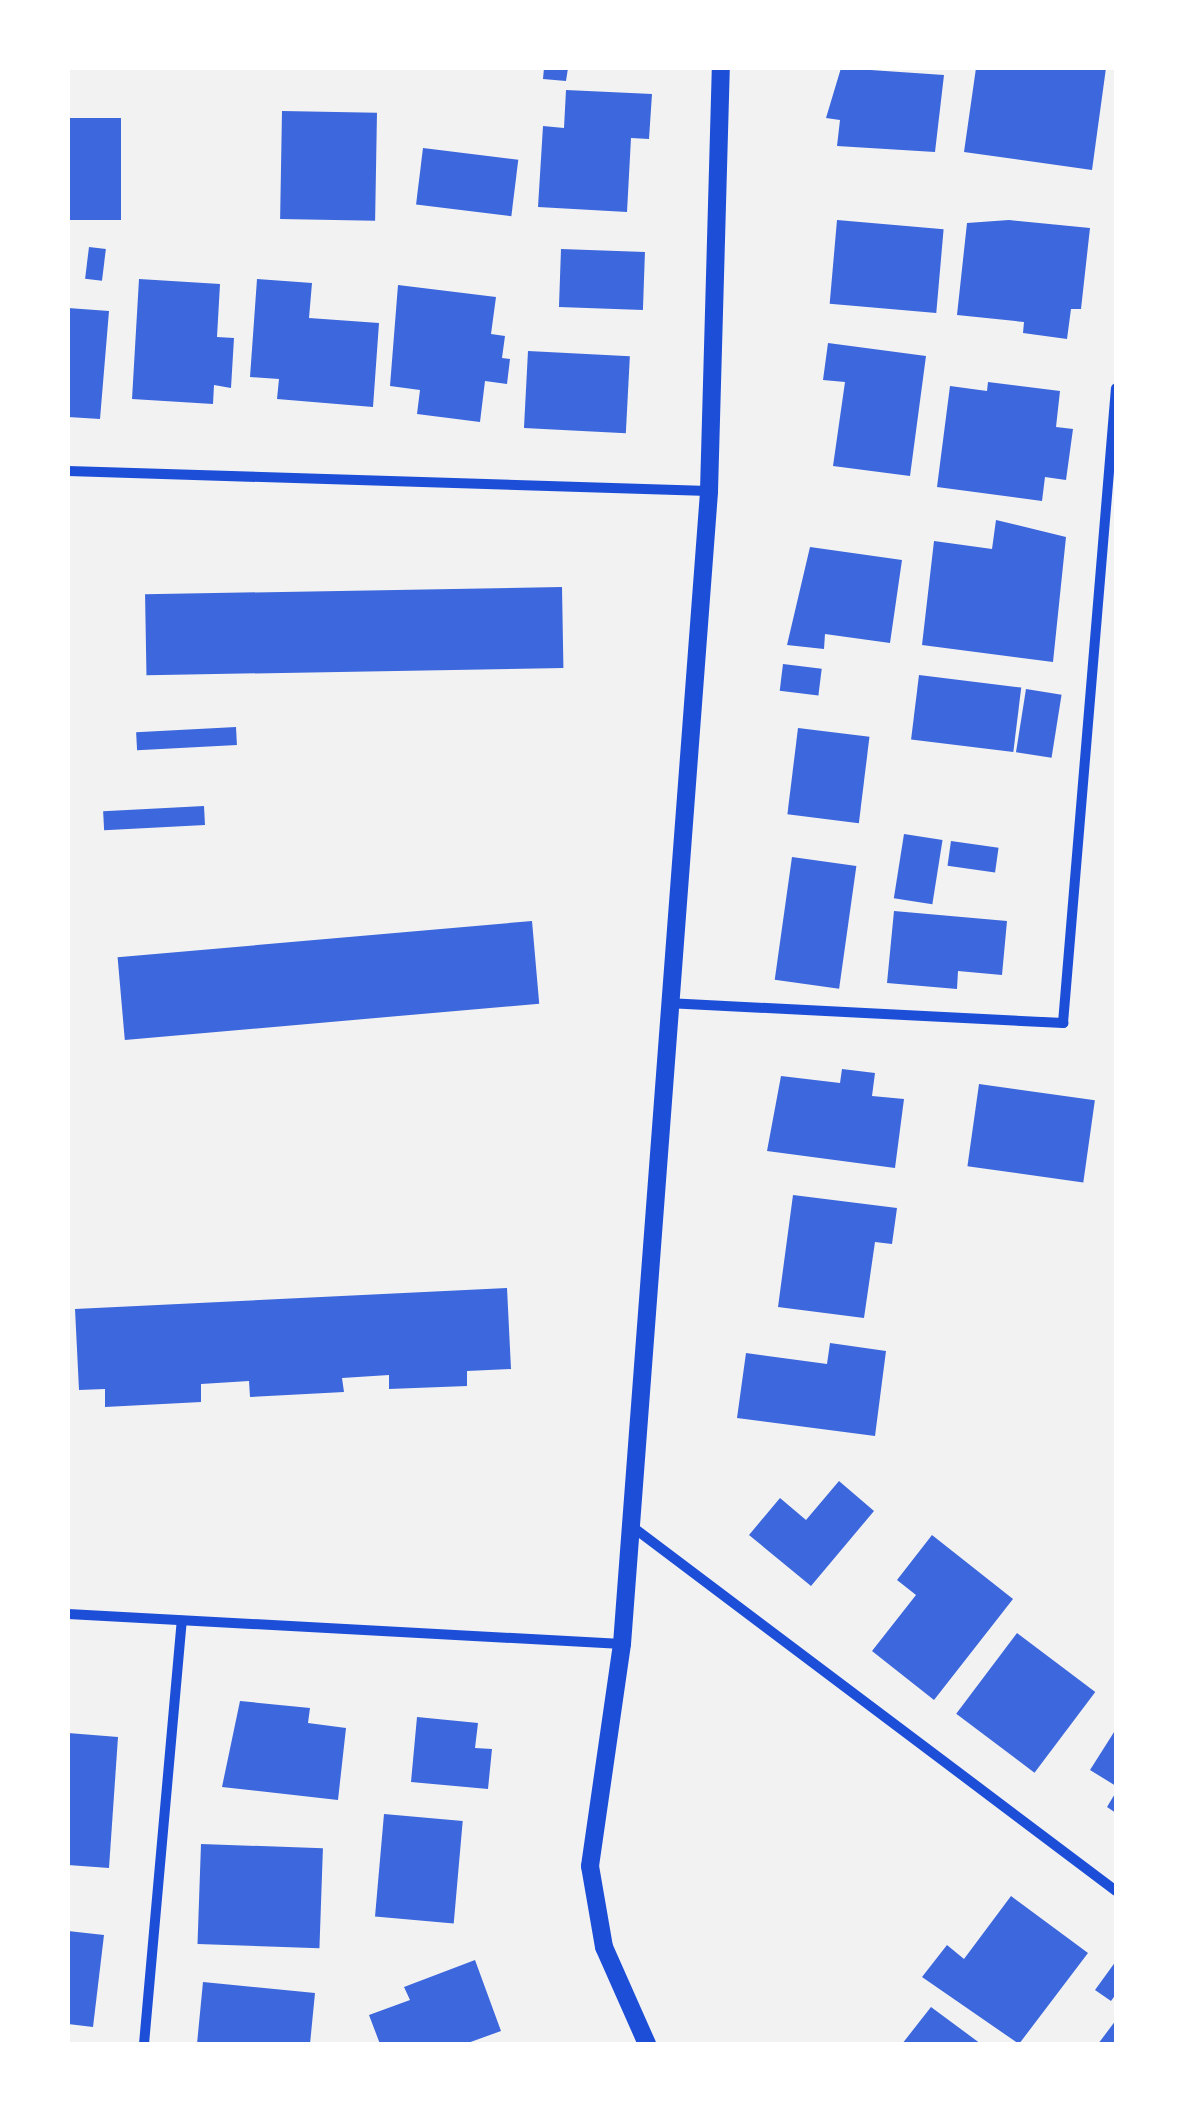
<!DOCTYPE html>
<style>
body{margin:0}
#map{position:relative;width:1184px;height:2112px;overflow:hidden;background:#f2f2f2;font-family:"Exo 2",sans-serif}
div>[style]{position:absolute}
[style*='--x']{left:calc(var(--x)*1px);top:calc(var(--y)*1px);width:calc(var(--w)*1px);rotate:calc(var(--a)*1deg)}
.building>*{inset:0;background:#3d67dc;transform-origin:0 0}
.minor>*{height:10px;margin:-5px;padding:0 5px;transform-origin:5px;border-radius:5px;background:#1d4ed8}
.tertiary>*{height:18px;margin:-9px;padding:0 9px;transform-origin:9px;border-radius:9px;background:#1d4ed8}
span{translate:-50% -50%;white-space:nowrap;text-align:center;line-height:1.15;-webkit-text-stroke:10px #fff;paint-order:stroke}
.frame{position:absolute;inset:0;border:70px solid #fff;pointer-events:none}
</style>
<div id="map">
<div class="building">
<i style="clip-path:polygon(544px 68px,568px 68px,566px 81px,543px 79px)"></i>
<i style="clip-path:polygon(841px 68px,944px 75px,935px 152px,837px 146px,840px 120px,826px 118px)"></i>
<i style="clip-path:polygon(976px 68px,1106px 68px,1092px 170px,964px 152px)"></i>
<i style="clip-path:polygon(566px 90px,652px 94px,649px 139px,631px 138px,627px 212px,538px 207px,543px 126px,564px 128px)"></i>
<i style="left:282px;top:111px;width:95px;height:108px;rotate:1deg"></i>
<i style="left:68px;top:118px;width:53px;height:102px"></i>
<i style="left:423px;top:148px;width:96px;height:57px;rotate:7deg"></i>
<i style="left:837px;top:220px;width:107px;height:84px;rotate:5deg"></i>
<i style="clip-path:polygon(1009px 220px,1090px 228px,1081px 309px,1071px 309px,1067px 339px,1023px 333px,1024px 322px,957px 315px,967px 223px)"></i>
<i style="left:89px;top:247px;width:17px;height:32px;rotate:7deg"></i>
<i style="left:561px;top:249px;width:84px;height:58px;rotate:2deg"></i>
<i style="clip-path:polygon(139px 279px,220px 284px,217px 337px,234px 338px,231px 388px,214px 385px,213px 404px,132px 399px)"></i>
<i style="clip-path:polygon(257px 279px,312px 283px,309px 318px,379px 323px,373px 407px,277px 399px,279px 379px,250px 377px)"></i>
<i style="clip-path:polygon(398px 285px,496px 297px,491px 334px,505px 336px,502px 358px,510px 359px,507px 384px,485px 381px,480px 422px,417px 414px,420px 390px,390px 386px)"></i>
<i style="clip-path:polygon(68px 308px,109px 311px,100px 419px,68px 417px)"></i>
<i style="clip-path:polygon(828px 343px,926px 356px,910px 476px,833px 466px,845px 382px,823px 380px)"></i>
<i style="left:528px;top:351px;width:102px;height:77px;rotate:3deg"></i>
<i style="clip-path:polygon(988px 382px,1060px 391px,1056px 427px,1073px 429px,1066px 480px,1045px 477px,1042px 501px,937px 487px,950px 386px,987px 391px)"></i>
<i style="clip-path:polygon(996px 520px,1066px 537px,1053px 662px,922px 645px,934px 541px,992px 549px)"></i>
<i style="clip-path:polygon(810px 547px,902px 560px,890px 643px,825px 634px,824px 649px,787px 645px)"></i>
<i style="left:562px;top:587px;width:81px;height:417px;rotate:89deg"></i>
<i style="left:783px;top:664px;width:39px;height:27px;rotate:7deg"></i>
<i style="left:919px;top:675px;width:103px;height:65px;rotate:7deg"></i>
<i style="left:1026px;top:689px;width:36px;height:64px;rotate:9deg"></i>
<i style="left:236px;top:727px;width:18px;height:100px;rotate:87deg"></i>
<i style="left:798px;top:728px;width:72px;height:87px;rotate:7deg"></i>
<i style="left:204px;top:806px;width:19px;height:101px;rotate:87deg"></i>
<i style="left:904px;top:834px;width:39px;height:65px;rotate:9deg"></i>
<i style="left:951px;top:841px;width:48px;height:25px;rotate:8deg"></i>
<i style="left:792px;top:857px;width:65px;height:124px;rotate:8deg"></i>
<i style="clip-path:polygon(894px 911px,1007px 921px,1002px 975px,958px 971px,957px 989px,887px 983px)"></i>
<i style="left:532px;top:921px;width:83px;height:416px;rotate:85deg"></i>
<i style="clip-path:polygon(842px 1069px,875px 1073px,872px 1096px,904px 1099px,895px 1168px,767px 1151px,781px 1076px,840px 1083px)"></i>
<i style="left:979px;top:1084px;width:117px;height:83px;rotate:8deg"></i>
<i style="clip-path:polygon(793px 1195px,897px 1208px,892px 1244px,875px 1242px,864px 1318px,778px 1307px)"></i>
<i style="clip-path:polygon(507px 1288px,511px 1369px,467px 1371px,467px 1386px,389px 1389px,389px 1375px,342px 1378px,344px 1392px,250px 1397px,249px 1381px,201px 1384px,201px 1402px,105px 1407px,105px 1389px,79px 1390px,75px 1309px)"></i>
<i style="clip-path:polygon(830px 1343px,886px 1351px,875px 1436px,737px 1418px,746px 1353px,827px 1364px)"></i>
<i style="clip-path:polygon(839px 1481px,874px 1511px,811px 1586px,749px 1535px,780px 1498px,806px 1520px)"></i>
<i style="clip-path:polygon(932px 1535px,1013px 1599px,934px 1700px,872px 1651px,916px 1595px,897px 1580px)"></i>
<i style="left:1017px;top:1633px;width:98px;height:101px;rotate:37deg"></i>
<i style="clip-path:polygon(240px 1701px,310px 1708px,308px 1723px,346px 1728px,338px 1800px,222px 1787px)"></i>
<i style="clip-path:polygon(417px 1717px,478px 1723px,475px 1748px,492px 1749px,488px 1789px,411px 1782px)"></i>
<i style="clip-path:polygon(1116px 1729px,1116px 1786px,1090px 1770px)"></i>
<i style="clip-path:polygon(68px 1733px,118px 1737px,109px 1868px,68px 1865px)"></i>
<i style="clip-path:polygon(1116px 1792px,1116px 1813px,1107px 1807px)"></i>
<i style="left:384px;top:1814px;width:79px;height:103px;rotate:5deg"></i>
<i style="left:201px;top:1844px;width:122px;height:100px;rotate:2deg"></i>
<i style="clip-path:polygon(1011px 1896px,1088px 1953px,1019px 2044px,922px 1977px,947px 1945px,964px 1959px)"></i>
<i style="clip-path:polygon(68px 1931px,104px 1935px,93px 2027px,68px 2024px)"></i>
<i style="clip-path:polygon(475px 1960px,501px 2031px,465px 2044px,380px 2044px,369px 2015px,410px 2000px,404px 1987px)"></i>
<i style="clip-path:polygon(1116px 1961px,1116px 1994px,1111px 2001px,1095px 1990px)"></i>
<i style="clip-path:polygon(203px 1982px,315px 1993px,310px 2044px,197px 2044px)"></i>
<i style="clip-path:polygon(931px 2007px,981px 2044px,902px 2044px)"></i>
<i style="clip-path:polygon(1116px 2020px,1116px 2044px,1098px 2044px)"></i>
</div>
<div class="minor">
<i style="--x:68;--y:471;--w:641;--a:1.79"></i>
<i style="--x:667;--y:1003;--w:397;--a:2.9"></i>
<i style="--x:1063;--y:1023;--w:637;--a:-85.23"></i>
<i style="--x:630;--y:1525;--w:608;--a:36.98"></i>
<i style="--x:68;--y:1614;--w:555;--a:3.1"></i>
<i style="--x:144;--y:2044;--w:425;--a:-84.9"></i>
</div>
<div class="tertiary">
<i style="--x:647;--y:2044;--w:106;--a:-113.9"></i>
<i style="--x:604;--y:1947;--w:82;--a:-99.8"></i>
<i style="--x:590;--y:1866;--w:224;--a:-81.8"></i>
<i style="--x:622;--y:1644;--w:1156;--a:-85.68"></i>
<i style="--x:709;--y:491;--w:423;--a:-88.4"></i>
</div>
<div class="frame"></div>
</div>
